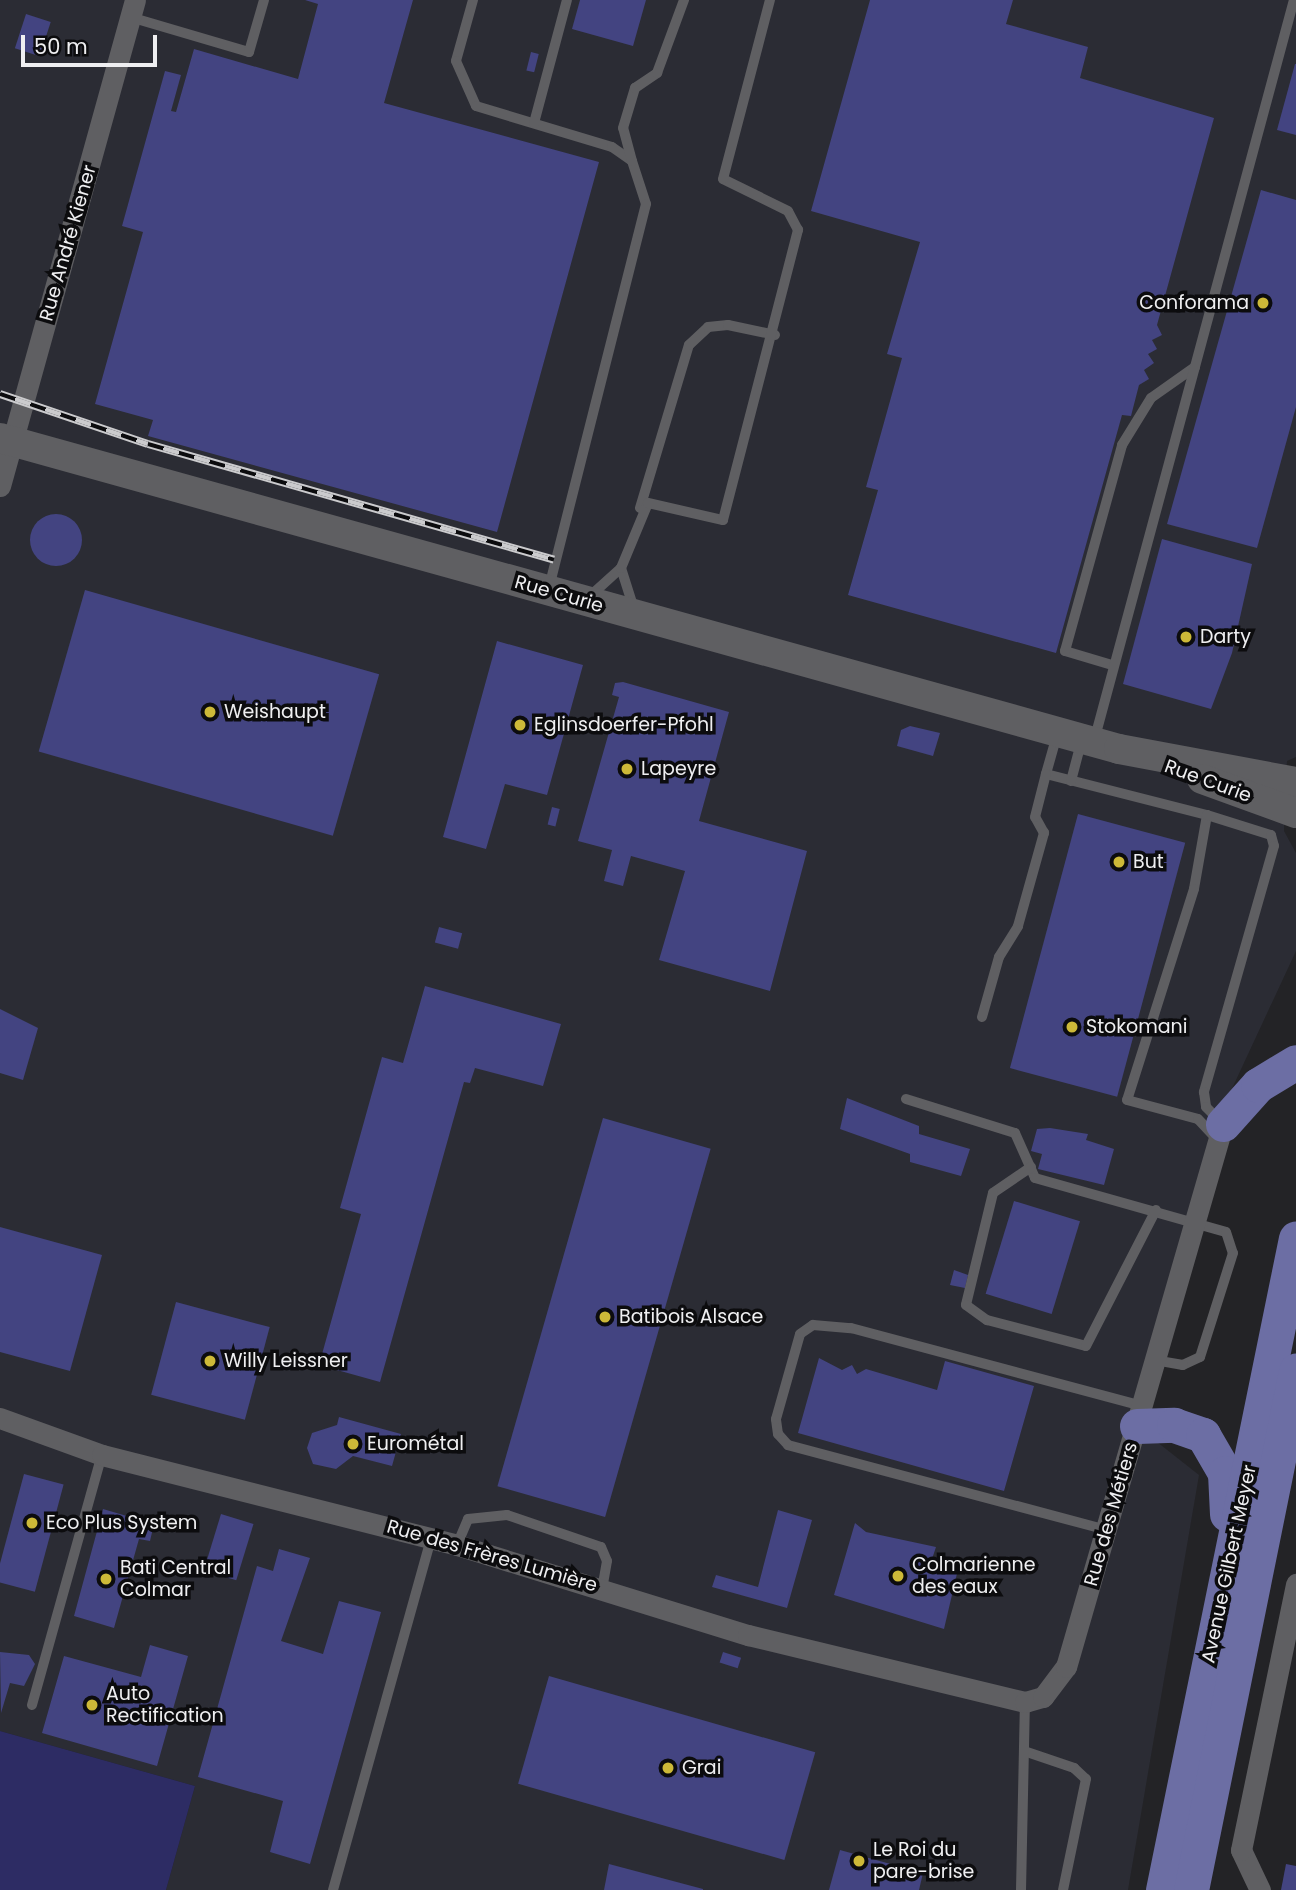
<!DOCTYPE html>
<meta charset="utf-8">
<style>
body{margin:0}
#map{position:relative;width:1296px;height:1890px;overflow:hidden;background:#232326;font-family:Poppins,sans-serif}
div>[style]{position:absolute}
[style*='--x']{left:calc(var(--x)*1px);top:calc(var(--y)*1px);width:calc(var(--w)*1px);rotate:calc(var(--a)*1deg)}
.built>*{inset:0;background:#2b2c34}
.green>*{inset:0;background:#2d2c64}
.building>*{inset:0;background:#434481;transform-origin:0 0}
.round{border-radius:50%}
.service>*{height:10px;margin:-5px;padding:0 5px;transform-origin:5px;border-radius:5px;background:#5f5f62}
.minor>*{height:21px;margin:-10.5px;padding:0 10.5px;transform-origin:10.5px;border-radius:10.5px;background:#5f5f62}
.secondary>*{height:30px;margin:-15px;padding:0 15px;transform-origin:15px;border-radius:15px;background:#5f5f62}
.primary>*{height:35px;margin:-17.5px;padding:0 17.5px;transform-origin:17.5px;border-radius:17.5px;background:#6c6ea4}
.rail>*{height:8px;margin-top:-4px;transform-origin:0;background:repeating-linear-gradient(90deg,#0c0c0e 0 16px,#cbcbcd 0 32px);box-sizing:border-box;border-block:2px solid #cbcbcd}
.dots>*{width:19px;height:19px;translate:-50% -50%;box-sizing:border-box;border:4px solid #0c0c0e;border-radius:50%}
span{translate:-50% -50%;white-space:nowrap;text-align:center;line-height:1.15;-webkit-text-stroke:7px #0c0c0e;paint-order:stroke}
.street-label{font-size:19px;color:#efeff1}
.poi-label{font-size:19px;color:#efeff1}
.right{translate:-100% -50%;text-align:right}
.left{translate:0 -50%;text-align:left}
.scale{position:absolute;left:21px;top:35px;width:136px;height:32px;box-sizing:border-box;border:4px solid #efeff1;border-top:0;padding-left:9px;font-size:21px;line-height:24px;white-space:nowrap;color:#efeff1;-webkit-text-stroke:5px #0c0c0e;paint-order:stroke}
</style>
<div id="map">
<div class="built">
<i style="clip-path:polygon(0 0,1296px 0,1296px 757px,1287px 761px,1284px 831px,1296px 853px,1296px 951px,1223px 1108px,1133px 1423px,1199px 1475px,1128px 1890px,166px 1890px,195px 1786px,0 1731px)"></i>
</div>
<div class="green">
<i style="clip-path:polygon(0 1731px,195px 1786px,166px 1890px,0 1890px)"></i>
</div>
<div class="building">
<i style="clip-path:polygon(305px 0,413px 0,384px 103px,599px 162px,497px 532px,148px 436px,153px 420px,95px 404px,143px 232px,122px 226px,165px 71px,181px 75px,171px 111px,176px 112px,194px 49px,298px 79px,318px 4px)"></i>
<i style="clip-path:polygon(580px 0,646px 0,633px 46px,572px 29px)"></i>
<i style="clip-path:polygon(870px 0,1013px 0,1006px 24px,1088px 47px,1080px 78px,1214px 118px,1157px 325px,1162px 335px,1152px 340px,1157px 349px,1148px 354px,1154px 363px,1144px 370px,1149px 379px,1139px 385px,1131px 416px,1122px 415px,1056px 653px,848px 595px,878px 490px,866px 487px,902px 358px,887px 354px,920px 242px,811px 211px)"></i>
<i style="left:26px;top:14px;width:26px;height:36px;rotate:18deg"></i>
<i style="left:531px;top:52px;width:8px;height:19px;rotate:14deg"></i>
<i style="clip-path:polygon(1295px 64px,1296px 64px,1296px 135px,1277px 130px)"></i>
<i style="clip-path:polygon(1261px 190px,1296px 200px,1296px 407px,1257px 548px,1167px 524px)"></i>
<i class="round" style="left:30px;top:514px;width:52px;height:52px"></i>
<i style="clip-path:polygon(1162px 539px,1252px 564px,1232px 653px,1211px 709px,1123px 684px)"></i>
<i style="left:85px;top:590px;width:306px;height:168px;rotate:16deg"></i>
<i style="clip-path:polygon(497px 641px,583px 665px,547px 795px,505px 784px,486px 849px,443px 837px)"></i>
<i style="clip-path:polygon(623px 682px,729px 712px,699px 821px,807px 851px,770px 991px,659px 960px,685px 871px,631px 856px,623px 886px,604px 881px,612px 850px,578px 841px,619px 697px,612px 695px,615px 683px)"></i>
<i style="clip-path:polygon(910px 726px,940px 733px,933px 756px,897px 746px,901px 730px)"></i>
<i style="left:552px;top:807px;width:8px;height:18px;rotate:14deg"></i>
<i style="left:1078px;top:814px;width:111px;height:263px;rotate:15deg"></i>
<i style="left:439px;top:927px;width:24px;height:16px;rotate:15deg"></i>
<i style="clip-path:polygon(425px 986px,561px 1024px,543px 1086px,475px 1068px,470px 1083px,464px 1082px,380px 1382px,319px 1365px,361px 1214px,340px 1208px,382px 1057px,403px 1063px)"></i>
<i style="clip-path:polygon(0 1009px,38px 1028px,23px 1080px,0 1073px)"></i>
<i style="clip-path:polygon(847px 1098px,919px 1126px,919px 1134px,970px 1149px,961px 1176px,910px 1162px,910px 1154px,840px 1129px)"></i>
<i style="left:603px;top:1118px;width:112px;height:383px;rotate:16deg"></i>
<i style="clip-path:polygon(1050px 1128px,1088px 1134px,1086px 1140px,1114px 1149px,1104px 1185px,1038px 1169px,1042px 1154px,1031px 1151px,1037px 1129px)"></i>
<i style="left:1014px;top:1201px;width:69px;height:97px;rotate:17deg"></i>
<i style="clip-path:polygon(0 1227px,102px 1255px,70px 1371px,0 1352px)"></i>
<i style="clip-path:polygon(954px 1270px,968px 1275px,965px 1288px,950px 1285px)"></i>
<i style="left:176px;top:1302px;width:97px;height:96px;rotate:15deg"></i>
<i style="clip-path:polygon(819px 1358px,842px 1370px,852px 1365px,857px 1374px,866px 1369px,937px 1390px,945px 1361px,1034px 1386px,1004px 1491px,798px 1433px)"></i>
<i style="clip-path:polygon(339px 1417px,401px 1434px,392px 1466px,353px 1456px,336px 1469px,313px 1464px,307px 1448px,312px 1433px,337px 1425px)"></i>
<i style="left:24px;top:1474px;width:41px;height:111px;rotate:15deg"></i>
<i style="clip-path:polygon(103px 1509px,154px 1524px,150px 1541px,139px 1539px,114px 1628px,74px 1616px)"></i>
<i style="clip-path:polygon(778px 1510px,812px 1520px,787px 1608px,712px 1587px,716px 1575px,758px 1587px)"></i>
<i style="left:221px;top:1514px;width:34px;height:59px;rotate:17deg"></i>
<i style="clip-path:polygon(855px 1523px,866px 1532px,936px 1547px,932px 1559px,959px 1565px,944px 1629px,834px 1595px)"></i>
<i style="clip-path:polygon(279px 1549px,310px 1558px,281px 1641px,323px 1654px,339px 1601px,381px 1612px,310px 1864px,270px 1852px,283px 1801px,198px 1777px,257px 1566px,273px 1571px)"></i>
<i style="clip-path:polygon(150px 1645px,188px 1656px,157px 1766px,42px 1733px,64px 1656px,141px 1677px)"></i>
<i style="clip-path:polygon(0 1652px,29px 1655px,35px 1664px,24px 1686px,10px 1683px,1px 1713px)"></i>
<i style="left:723px;top:1652px;width:19px;height:11px;rotate:18deg"></i>
<i style="left:549px;top:1676px;width:277px;height:112px;rotate:16deg"></i>
<i style="clip-path:polygon(840px 1850px,923px 1873px,919px 1890px,829px 1890px)"></i>
<i style="clip-path:polygon(609px 1864px,703px 1889px,703px 1890px,604px 1890px)"></i>
<i style="clip-path:polygon(1286px 1864px,1296px 1866px,1296px 1890px,1281px 1890px)"></i>
</div>
<div class="service">
<i style="--x:473;--y:0;--w:63;--a:105.6"></i>
<i style="--x:456;--y:61;--w:49;--a:66"></i>
<i style="--x:476;--y:106;--w:142;--a:16.8"></i>
<i style="--x:612;--y:147;--w:24;--a:35"></i>
<i style="--x:632;--y:161;--w:45;--a:72"></i>
<i style="--x:646;--y:204;--w:396;--a:104.2"></i>
<i style="--x:130;--y:17;--w:124;--a:16.4"></i>
<i style="--x:249;--y:52;--w:54;--a:-73.9"></i>
<i style="--x:534;--y:123;--w:127;--a:-75"></i>
<i style="--x:632;--y:161;--w:34;--a:-105"></i>
<i style="--x:623;--y:128;--w:42;--a:-73.3"></i>
<i style="--x:635;--y:88;--w:27;--a:-34"></i>
<i style="--x:657;--y:73;--w:78;--a:-69.7"></i>
<i style="--x:640;--y:508;--w:170;--a:-73.3"></i>
<i style="--x:689;--y:345;--w:26;--a:-43"></i>
<i style="--x:708;--y:327;--w:20;--a:-6"></i>
<i style="--x:728;--y:325;--w:48;--a:12"></i>
<i style="--x:621;--y:568;--w:43;--a:72.4"></i>
<i style="--x:589;--y:597;--w:43;--a:-42.2"></i>
<i style="--x:621;--y:568;--w:70;--a:-67.4"></i>
<i style="--x:648;--y:503;--w:77;--a:12.8"></i>
<i style="--x:723;--y:520;--w:300;--a:-75.5"></i>
<i style="--x:798;--y:230;--w:21;--a:-118"></i>
<i style="--x:788;--y:211;--w:72;--a:-153.8"></i>
<i style="--x:723;--y:179;--w:185;--a:-75.3"></i>
<i style="--x:1112;--y:665;--w:49;--a:-163.4"></i>
<i style="--x:1065;--y:651;--w:214;--a:-74.5"></i>
<i style="--x:1122;--y:445;--w:55;--a:-58.3"></i>
<i style="--x:1151;--y:398;--w:54;--a:-35.2"></i>
<i style="--x:1057;--y:735;--w:41;--a:105.8"></i>
<i style="--x:1046;--y:774;--w:166;--a:14.3"></i>
<i style="--x:1207;--y:815;--w:75;--a:100"></i>
<i style="--x:1194;--y:889;--w:221;--a:107.6"></i>
<i style="--x:1127;--y:1100;--w:73;--a:15"></i>
<i style="--x:1198;--y:1119;--w:25;--a:47"></i>
<i style="--x:1094;--y:741;--w:768;--a:-74.9"></i>
<i style="--x:1071;--y:781;--w:43;--a:-75.3"></i>
<i style="--x:1207;--y:815;--w:67;--a:17.4"></i>
<i style="--x:1271;--y:835;--w:11;--a:75"></i>
<i style="--x:1274;--y:846;--w:256;--a:105.9"></i>
<i style="--x:1204;--y:1092;--w:15;--a:82"></i>
<i style="--x:1206;--y:1107;--w:18;--a:45"></i>
<i style="--x:982;--y:1017;--w:62;--a:-74.2"></i>
<i style="--x:999;--y:957;--w:36;--a:-58"></i>
<i style="--x:1018;--y:926;--w:97;--a:-74.4"></i>
<i style="--x:1044;--y:833;--w:18;--a:-119"></i>
<i style="--x:1035;--y:817;--w:44;--a:-75.7"></i>
<i style="--x:906;--y:1099;--w:114;--a:17.3"></i>
<i style="--x:1015;--y:1133;--w:49;--a:66"></i>
<i style="--x:1035;--y:1178;--w:198;--a:15.8"></i>
<i style="--x:1226;--y:1232;--w:22;--a:72"></i>
<i style="--x:1233;--y:1253;--w:109;--a:107.6"></i>
<i style="--x:1200;--y:1357;--w:19;--a:155"></i>
<i style="--x:1183;--y:1365;--w:27;--a:-170"></i>
<i style="--x:1031;--y:1167;--w:46;--a:145.6"></i>
<i style="--x:993;--y:1193;--w:115;--a:103.6"></i>
<i style="--x:966;--y:1305;--w:26;--a:36"></i>
<i style="--x:987;--y:1320;--w:102;--a:14.7"></i>
<i style="--x:1086;--y:1346;--w:153;--a:-62.8"></i>
<i style="--x:1107;--y:1530;--w:330;--a:-165.1"></i>
<i style="--x:788;--y:1445;--w:15;--a:-132"></i>
<i style="--x:778;--y:1434;--w:15;--a:-98"></i>
<i style="--x:776;--y:1419;--w:88;--a:-74.2"></i>
<i style="--x:800;--y:1334;--w:16;--a:-35"></i>
<i style="--x:813;--y:1325;--w:38;--a:5"></i>
<i style="--x:851;--y:1328;--w:302;--a:15"></i>
<i style="--x:457;--y:1545;--w:28;--a:-67"></i>
<i style="--x:468;--y:1519;--w:39;--a:-6"></i>
<i style="--x:507;--y:1515;--w:99;--a:18.8"></i>
<i style="--x:601;--y:1547;--w:15;--a:67"></i>
<i style="--x:607;--y:1561;--w:27;--a:100"></i>
<i style="--x:32;--y:1705;--w:260;--a:-74.4"></i>
<i style="--x:1024;--y:1751;--w:53;--a:18.8"></i>
<i style="--x:1074;--y:1768;--w:16;--a:43"></i>
<i style="--x:1086;--y:1779;--w:113;--a:101.7"></i>
<i style="--x:333;--y:1890;--w:365;--a:-74.4"></i>
<i style="--x:1021;--y:1890;--w:188;--a:-88.8"></i>
</div>
<div class="minor">
<i style="--x:0;--y:486;--w:504;--a:-74.48"></i>
<i style="--x:0;--y:1418;--w:109;--a:19.9"></i>
<i style="--x:102;--y:1455;--w:366;--a:14.2"></i>
<i style="--x:457;--y:1545;--w:305;--a:17.2"></i>
<i style="--x:748;--y:1635;--w:285;--a:13.6"></i>
<i style="--x:1025;--y:1702;--w:19;--a:-16"></i>
<i style="--x:1043;--y:1697;--w:38;--a:-53"></i>
<i style="--x:1066;--y:1667;--w:565;--a:-73.87"></i>
<i style="--x:1260;--y:1890;--w:44;--a:-115.4"></i>
<i style="--x:1241;--y:1850;--w:272;--a:-78.3"></i>
</div>
<div class="secondary">
<i style="--x:0;--y:438;--w:1161;--a:15.53"></i>
<i style="--x:1119;--y:749;--w:180;--a:10.6"></i>
<i style="--x:1202;--y:779;--w:100;--a:19.9"></i>
</div>
<div class="primary">
<i style="--x:1223;--y:1124;--w:52;--a:-48.1"></i>
<i style="--x:1258;--y:1085;--w:44;--a:-31.2"></i>
<i style="--x:1137;--y:1426;--w:37;--a:-2"></i>
<i style="--x:1174;--y:1425;--w:31;--a:19"></i>
<i style="--x:1203;--y:1435;--w:44;--a:59.9"></i>
<i style="--x:1225;--y:1473;--w:41;--a:87.2"></i>
<i style="--x:1163;--y:1890;--w:665;--a:-78.47"></i>
<i style="--x:1191;--y:1890;--w:530;--a:-78.56"></i>
</div>
<div class="rail">
<i style="--x:0;--y:394;--w:156;--a:18.7"></i>
<i style="--x:148;--y:444;--w:422;--a:15.9"></i>
</div>
<div class="dots">
<i style="left:1263px;top:303px;background:#cdb938"></i>
<i style="left:1186px;top:637px;background:#cdb938"></i>
<i style="left:210px;top:712px;background:#cdb938"></i>
<i style="left:520px;top:725px;background:#cdb938"></i>
<i style="left:627px;top:769px;background:#cdb938"></i>
<i style="left:1119px;top:862px;background:#cdb938"></i>
<i style="left:1072px;top:1027px;background:#cdb938"></i>
<i style="left:605px;top:1317px;background:#cdb938"></i>
<i style="left:210px;top:1361px;background:#cdb938"></i>
<i style="left:353px;top:1444px;background:#cdb938"></i>
<i style="left:32px;top:1523px;background:#cdb938"></i>
<i style="left:898px;top:1576px;background:#cdb938"></i>
<i style="left:106px;top:1579px;background:#cdb938"></i>
<i style="left:92px;top:1705px;background:#cdb938"></i>
<i style="left:668px;top:1768px;background:#cdb938"></i>
<i style="left:859px;top:1861px;background:#cdb938"></i>
</div>
<div class="street-label">
<span style="left:68px;top:243px;rotate:-74deg">Rue André Kiener</span>
<span style="left:559px;top:594px;rotate:16deg">Rue Curie</span>
<span style="left:1208px;top:781px;rotate:20deg">Rue Curie</span>
<span style="left:1111px;top:1514px;rotate:-74deg">Rue des Métiers</span>
<span style="left:492px;top:1556px;rotate:16deg">Rue des Frères Lumière</span>
<span style="left:1229px;top:1564px;rotate:-78deg">Avenue Gilbert Meyer</span>
</div>
<div class="poi-label">
<span class="right" style="left:1249px;top:303px">Conforama</span>
<span class="left" style="left:1200px;top:637px">Darty</span>
<span class="left" style="left:224px;top:712px">Weishaupt</span>
<span class="left" style="left:534px;top:725px">Eglinsdoerfer-Pfohl</span>
<span class="left" style="left:641px;top:769px">Lapeyre</span>
<span class="left" style="left:1133px;top:862px">But</span>
<span class="left" style="left:1086px;top:1027px">Stokomani</span>
<span class="left" style="left:619px;top:1317px">Batibois Alsace</span>
<span class="left" style="left:224px;top:1361px">Willy Leissner</span>
<span class="left" style="left:367px;top:1444px">Eurométal</span>
<span class="left" style="left:46px;top:1523px">Eco Plus System</span>
<span class="left" style="left:912px;top:1576px">Colmarienne<br>des eaux</span>
<span class="left" style="left:120px;top:1579px">Bati Central<br>Colmar</span>
<span class="left" style="left:106px;top:1705px">Auto<br>Rectification</span>
<span class="left" style="left:682px;top:1768px">Grai</span>
<span class="left" style="left:873px;top:1861px">Le Roi du<br>pare-brise</span>
</div>
<div class="scale">50 m</div>
</div>
